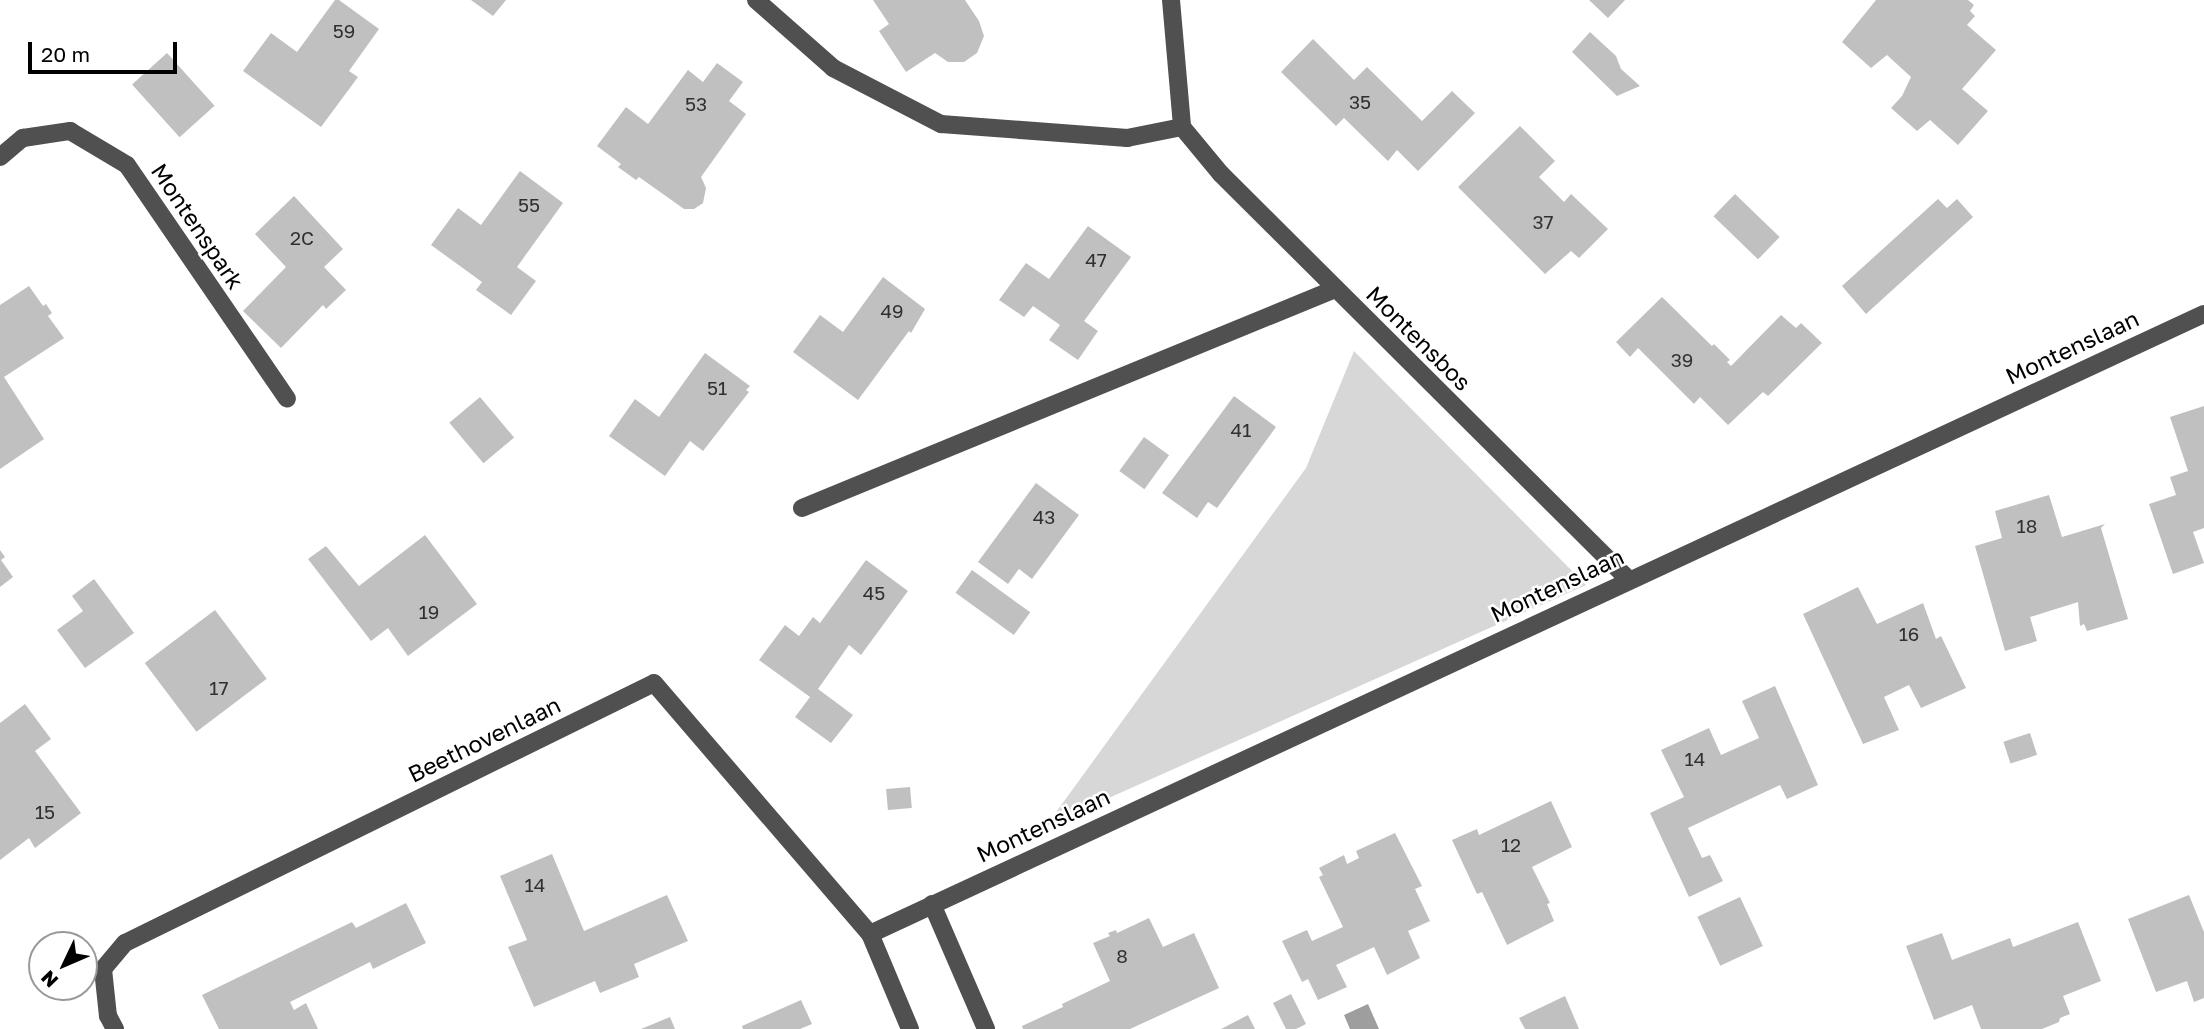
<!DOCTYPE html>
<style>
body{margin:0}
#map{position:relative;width:2204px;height:1029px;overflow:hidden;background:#fff;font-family:"Golos Text",sans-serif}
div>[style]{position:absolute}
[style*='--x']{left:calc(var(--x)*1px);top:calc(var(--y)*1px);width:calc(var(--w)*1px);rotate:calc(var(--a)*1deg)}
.green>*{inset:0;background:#d7d7d7}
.water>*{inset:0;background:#9e9e9e}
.building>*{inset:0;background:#c0c0c0;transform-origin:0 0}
.minor>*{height:18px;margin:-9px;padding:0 9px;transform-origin:9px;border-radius:9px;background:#505050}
span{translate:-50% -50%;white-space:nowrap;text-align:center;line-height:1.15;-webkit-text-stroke:5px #fff;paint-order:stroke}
.number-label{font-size:19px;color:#303030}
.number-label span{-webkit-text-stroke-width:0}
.street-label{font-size:23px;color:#000}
.north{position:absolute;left:28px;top:931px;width:70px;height:70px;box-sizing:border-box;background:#fff;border:2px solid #999;border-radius:50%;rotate:226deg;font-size:19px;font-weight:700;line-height:28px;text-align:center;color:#000}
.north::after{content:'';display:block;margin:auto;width:24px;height:32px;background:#000;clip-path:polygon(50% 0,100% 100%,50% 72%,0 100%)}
.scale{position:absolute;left:28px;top:42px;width:149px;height:32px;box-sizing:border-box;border:4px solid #000;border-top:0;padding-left:9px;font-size:21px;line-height:24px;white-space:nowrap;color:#000;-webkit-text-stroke:5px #fff;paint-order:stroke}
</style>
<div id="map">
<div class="green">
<i style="clip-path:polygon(1354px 351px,1586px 585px,1046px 826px,1306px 468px)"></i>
</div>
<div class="water">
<i style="clip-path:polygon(1368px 1004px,1379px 1029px,1350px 1029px,1344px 1015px)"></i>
</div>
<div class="building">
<i style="clip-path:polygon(335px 0,339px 0,379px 29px,349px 71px,358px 77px,321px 127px,243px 71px,271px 33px,297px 52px)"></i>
<i style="clip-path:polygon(471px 0,506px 0,493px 16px)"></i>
<i style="clip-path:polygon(873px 0,965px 0,979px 21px,984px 36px,977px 53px,964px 62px,948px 62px,935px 53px,906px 72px,879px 31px,889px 24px)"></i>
<i style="clip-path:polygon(1589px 0,1625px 0,1608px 18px)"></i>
<i style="clip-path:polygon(1876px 0,1968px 0,1974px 5px,1970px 11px,1975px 16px,1967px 25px,1996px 50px,1962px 89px,1988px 111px,1958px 145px,1930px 120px,1917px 131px,1891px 108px,1902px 96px,1911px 77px,1887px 55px,1871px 68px,1842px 42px)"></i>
<i style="clip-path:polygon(1590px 32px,1616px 56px,1621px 69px,1640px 86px,1617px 96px,1572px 52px)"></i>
<i style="clip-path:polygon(1313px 39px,1354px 80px,1367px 67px,1422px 121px,1452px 91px,1475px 113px,1418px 171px,1397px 150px,1388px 161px,1344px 118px,1336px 126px,1281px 72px)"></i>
<i style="left:167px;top:53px;width:71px;height:47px;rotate:48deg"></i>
<i style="clip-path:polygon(717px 63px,743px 82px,729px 101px,746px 114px,701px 177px,706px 188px,703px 203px,694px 209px,684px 209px,639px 177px,636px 180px,618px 167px,621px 164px,597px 146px,626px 107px,648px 124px,688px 70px,703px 82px)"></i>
<i style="clip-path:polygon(1520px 126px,1555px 161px,1539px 177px,1564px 202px,1571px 194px,1608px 229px,1579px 258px,1571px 251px,1545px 274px,1458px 187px)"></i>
<i style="clip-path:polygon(520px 171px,563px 203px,517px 267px,536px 281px,511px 315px,476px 290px,482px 282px,431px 245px,458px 208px,481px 225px)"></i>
<i style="left:1735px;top:194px;width:62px;height:31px;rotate:44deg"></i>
<i style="clip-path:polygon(294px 196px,343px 249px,324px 267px,346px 290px,326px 309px,323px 305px,281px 348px,243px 311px,286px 267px,255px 234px)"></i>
<i style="clip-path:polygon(1938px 199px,1947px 208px,1957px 199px,1973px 217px,1866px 314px,1842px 286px)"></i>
<i style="clip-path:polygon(1088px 226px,1131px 257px,1084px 321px,1098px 331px,1078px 360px,1049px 340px,1060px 325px,1033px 306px,1024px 317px,999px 300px,1026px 263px,1049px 279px)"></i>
<i style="clip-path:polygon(883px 277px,925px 309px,911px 333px,909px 331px,858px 400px,793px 352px,820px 315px,843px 332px)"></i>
<i style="clip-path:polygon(29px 286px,43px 306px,46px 304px,52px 313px,48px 316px,64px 338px,4px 377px,44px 439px,0 469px,0 305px)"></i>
<i style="clip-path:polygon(1662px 297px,1712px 346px,1714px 344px,1730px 360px,1727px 362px,1731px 366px,1781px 315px,1796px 328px,1801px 323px,1822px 343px,1768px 396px,1763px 392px,1728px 425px,1700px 397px,1694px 404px,1638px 348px,1630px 357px,1616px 342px)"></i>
<i style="clip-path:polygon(705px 353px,750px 386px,746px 390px,749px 392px,703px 451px,690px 441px,665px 476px,609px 436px,635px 399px,659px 417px)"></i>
<i style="clip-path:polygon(1234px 396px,1276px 427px,1217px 508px,1208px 502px,1197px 518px,1162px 493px)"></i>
<i style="left:480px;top:397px;width:53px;height:40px;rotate:50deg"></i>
<i style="clip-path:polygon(2204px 406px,2204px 528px,2193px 532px,2204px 563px,2173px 574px,2149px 504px,2176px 495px,2170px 477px,2188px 471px,2170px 417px)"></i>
<i style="left:1144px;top:437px;width:31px;height:42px;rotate:36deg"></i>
<i style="clip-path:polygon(1036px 483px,1079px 515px,1032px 579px,1019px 569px,1008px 584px,978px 562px)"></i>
<i style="clip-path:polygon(2049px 495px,2062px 537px,2105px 524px,2101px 528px,2128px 619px,2087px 631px,2084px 624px,2080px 626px,2078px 602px,2030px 617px,2037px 641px,2005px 651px,1975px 546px,2002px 538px,1995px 511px)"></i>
<i style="clip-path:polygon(425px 535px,477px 604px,408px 656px,388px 628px,371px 641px,308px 559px,326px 546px,359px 586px)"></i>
<i style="clip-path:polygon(0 550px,5px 557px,1px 560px,13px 577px,0 587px)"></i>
<i style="clip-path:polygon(866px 560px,908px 591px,861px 655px,849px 645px,818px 689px,853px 715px,831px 743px,795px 717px,810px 697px,759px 660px,785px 625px,799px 636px,813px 617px,820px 623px)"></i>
<i style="left:972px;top:570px;width:72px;height:28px;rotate:36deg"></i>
<i style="clip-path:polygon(94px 579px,134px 633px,85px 668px,57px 630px,83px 611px,72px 596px)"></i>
<i style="clip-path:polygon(1858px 587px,1877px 624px,1923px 603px,1936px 639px,1941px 636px,1966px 688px,1921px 708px,1909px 685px,1884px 697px,1899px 730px,1863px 744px,1803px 614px)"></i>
<i style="left:215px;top:610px;width:86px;height:88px;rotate:53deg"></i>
<i style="clip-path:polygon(1775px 686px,1818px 785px,1787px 799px,1780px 785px,1688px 828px,1702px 858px,1710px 855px,1723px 881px,1689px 897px,1650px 813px,1684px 797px,1661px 750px,1709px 728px,1721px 755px,1759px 738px,1742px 701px)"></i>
<i style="clip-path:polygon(25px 704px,51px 739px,35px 751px,81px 813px,35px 848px,29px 838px,0 860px,0 723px)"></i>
<i style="left:2030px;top:733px;width:23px;height:28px;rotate:72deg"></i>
<i style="left:910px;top:787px;width:21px;height:24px;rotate:85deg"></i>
<i style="clip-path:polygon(1551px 801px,1572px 847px,1532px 867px,1550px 903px,1547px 904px,1554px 921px,1507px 945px,1482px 892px,1477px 894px,1452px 840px,1477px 829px,1479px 835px)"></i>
<i style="clip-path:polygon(1395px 833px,1422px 886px,1415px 889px,1430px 921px,1408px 931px,1420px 958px,1387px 975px,1374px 947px,1336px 965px,1347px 987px,1318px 1000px,1308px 979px,1302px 982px,1282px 941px,1307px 930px,1312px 941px,1343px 927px,1319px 877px,1323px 875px,1319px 868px,1344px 855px,1347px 864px,1359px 858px,1356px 851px)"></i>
<i style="clip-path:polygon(552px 854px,584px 931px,667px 895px,688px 941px,634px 964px,639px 977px,600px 993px,595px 981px,534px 1007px,508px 947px,527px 940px,500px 876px)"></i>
<i style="clip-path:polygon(2189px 895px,2204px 932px,2204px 998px,2194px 1002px,2187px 981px,2156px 992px,2128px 919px)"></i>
<i style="left:1740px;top:897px;width:54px;height:47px;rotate:65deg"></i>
<i style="clip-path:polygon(406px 903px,426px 943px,373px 969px,370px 962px,290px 1002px,294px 1010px,306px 1003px,318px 1029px,219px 1029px,202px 995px,352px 922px,356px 928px)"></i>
<i style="clip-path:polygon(1149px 918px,1163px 947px,1194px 933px,1219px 988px,1130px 1029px,1023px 1029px,1022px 1026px,1063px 1007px,1062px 1004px,1110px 981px,1093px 943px,1110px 936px,1108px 933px,1116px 930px,1117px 933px)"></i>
<i style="clip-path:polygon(2078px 922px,2101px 981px,2063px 996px,2070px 1014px,2060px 1018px,2059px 1022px,2042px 1029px,1981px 1029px,1972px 1005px,1934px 1020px,1906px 946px,1942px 933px,1952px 960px,2010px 938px,2013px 947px)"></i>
<i style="clip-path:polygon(1291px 994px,1306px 1024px,1296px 1029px,1286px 1029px,1273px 1003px)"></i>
<i style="clip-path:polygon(1565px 996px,1579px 1029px,1525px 1029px,1519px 1018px)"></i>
<i style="clip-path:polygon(801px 1000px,812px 1024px,800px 1029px,743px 1029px,742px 1026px)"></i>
<i style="clip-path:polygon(1248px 1015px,1255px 1029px,1221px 1029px)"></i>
<i style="clip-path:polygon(670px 1017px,675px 1029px,641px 1029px)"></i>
</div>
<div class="minor">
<i style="--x:756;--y:0;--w:103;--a:41.4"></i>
<i style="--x:833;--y:68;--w:122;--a:27.4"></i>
<i style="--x:941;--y:124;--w:187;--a:4.3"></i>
<i style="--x:1127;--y:138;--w:56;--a:-11.3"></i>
<i style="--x:1171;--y:0;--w:127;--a:85"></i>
<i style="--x:1182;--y:127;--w:61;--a:50.3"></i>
<i style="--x:1221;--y:174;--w:574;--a:44.86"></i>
<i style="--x:0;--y:157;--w:30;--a:-40"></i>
<i style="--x:23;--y:138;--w:48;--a:-8.5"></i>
<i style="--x:70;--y:131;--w:66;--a:30.8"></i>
<i style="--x:127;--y:165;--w:283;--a:55.6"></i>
<i style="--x:802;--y:508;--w:576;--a:-22.34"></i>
<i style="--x:932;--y:904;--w:136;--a:66.6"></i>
<i style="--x:115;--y:1029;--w:15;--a:-118"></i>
<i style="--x:108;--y:1016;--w:47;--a:-96.1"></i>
<i style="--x:103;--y:969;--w:34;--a:-50"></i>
<i style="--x:125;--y:943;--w:589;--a:-26.17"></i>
<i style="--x:654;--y:683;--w:331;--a:49.3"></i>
<i style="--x:910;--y:1029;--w:103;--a:-112.8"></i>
<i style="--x:870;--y:934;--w:1471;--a:-24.93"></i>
</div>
<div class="number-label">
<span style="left:344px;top:31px">59</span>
<span style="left:1360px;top:102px">35</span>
<span style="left:696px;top:104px">53</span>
<span style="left:529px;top:205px">55</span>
<span style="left:1543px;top:222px">37</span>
<span style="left:302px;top:238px">2C</span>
<span style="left:1096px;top:260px">47</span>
<span style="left:892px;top:311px">49</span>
<span style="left:1682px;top:360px">39</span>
<span style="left:717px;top:388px">51</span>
<span style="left:1241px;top:430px">41</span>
<span style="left:1044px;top:517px">43</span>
<span style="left:2027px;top:526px">18</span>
<span style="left:874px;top:593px">45</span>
<span style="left:429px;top:612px">19</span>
<span style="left:1909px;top:634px">16</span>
<span style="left:219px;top:688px">17</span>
<span style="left:1695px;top:759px">14</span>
<span style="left:45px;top:812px">15</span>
<span style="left:1511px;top:845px">12</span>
<span style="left:535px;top:885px">14</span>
<span style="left:1122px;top:956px">8</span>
</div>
<div class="street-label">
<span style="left:198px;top:226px;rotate:56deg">Montenspark</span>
<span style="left:1419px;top:338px;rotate:45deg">Montensbos</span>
<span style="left:2072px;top:347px;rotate:-25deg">Montenslaan</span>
<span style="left:1557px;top:585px;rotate:-25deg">Montenslaan</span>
<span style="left:484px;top:739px;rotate:-26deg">Beethovenlaan</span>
<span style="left:1043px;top:825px;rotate:-25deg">Montenslaan</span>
</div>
<div class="north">N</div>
<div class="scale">20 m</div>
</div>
